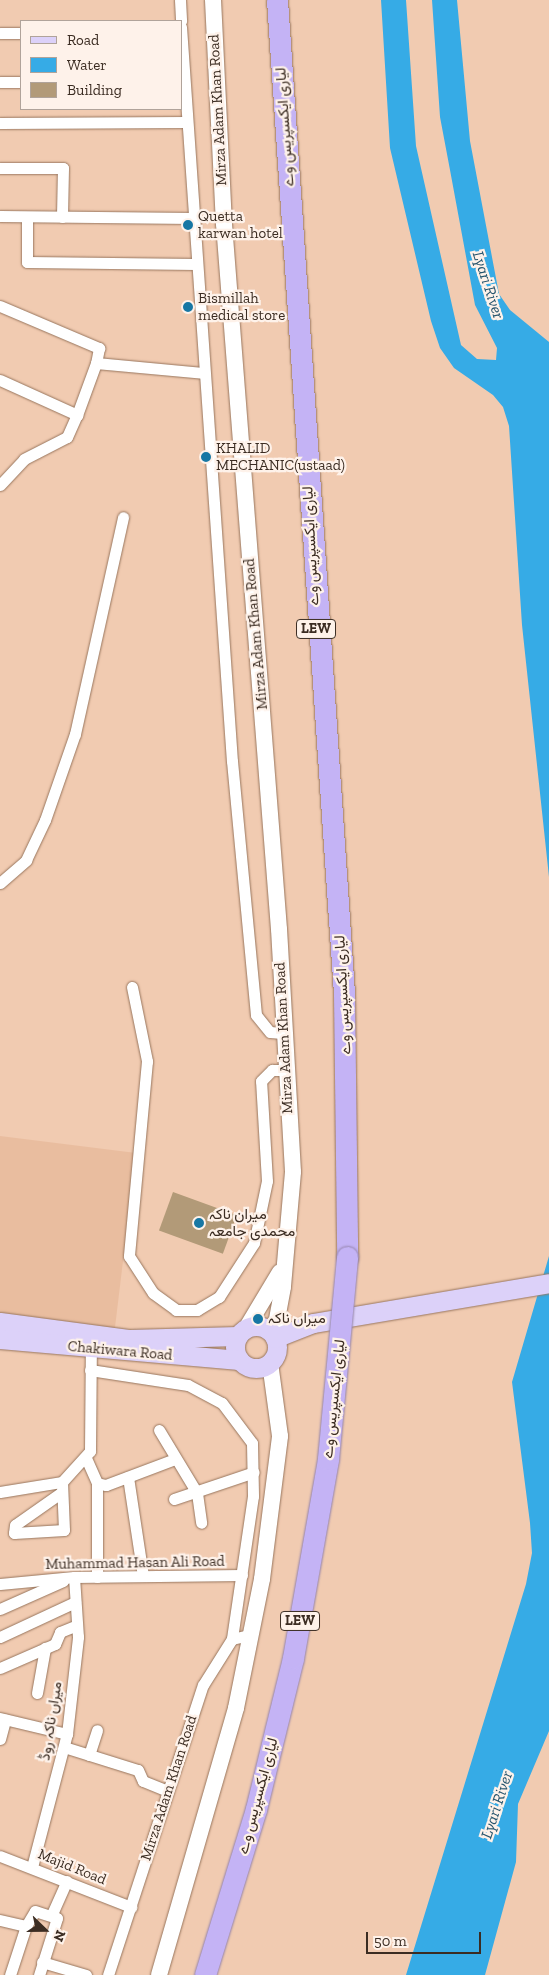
<!DOCTYPE html>
<meta charset="utf-8">
<style>
body{margin:0}
#map{position:relative;width:549px;height:1975px;overflow:hidden;background:#f1cbb1;font-family:"Zilla Slab",Vazirmatn,serif}
div>[style]{position:absolute}
[style*='--x']{left:calc(var(--x)*1px);top:calc(var(--y)*1px);width:calc(var(--w)*1px);rotate:calc(var(--a)*1deg)}
.built>*{inset:0;background:#e9bd9f}
.water>*{inset:0;background:#36abe6}
.building>*{inset:0;background:#b29a78;transform-origin:0 0}
.roads{filter:drop-shadow(0 0 1px #98765e) drop-shadow(0 0 1px #98765e)}
.minor>*{height:11px;margin:-5.5px;padding:0 5.5px;transform-origin:5.5px;border-radius:5.5px;background:#fff}
.secondary>*{height:16px;margin:-8px;padding:0 8px;transform-origin:8px;border-radius:8px;background:#fff}
.primary>*{height:19px;margin:-9.5px;padding:0 9.5px;transform-origin:9.5px;border-radius:9.5px;background:#dcd1f9}
.primary>.ring{margin:-9.5px;padding:0;box-sizing:content-box;background:none;border:19px solid #dcd1f9;border-radius:50%}
.motorway>*{height:21px;margin:-10.5px;padding:0 10.5px;transform-origin:10.5px;border-radius:10.5px;background:#c4b3f5}
.bridges{filter:drop-shadow(0 0 1px #9484ab) drop-shadow(0 0 1px #9484ab)}
.motorway-bridge>*{height:21px;margin:-10.5px;padding:0 10.5px;transform-origin:10.5px;border-radius:10.5px;background:#c4b3f5}
.dots>*{width:14px;height:14px;translate:-50% -50%;box-sizing:border-box;border:2px solid #fef2ea;border-radius:50%}
span{translate:-50% -50%;white-space:nowrap;text-align:center;line-height:1.15;-webkit-text-stroke:4.5px #fef2ea;paint-order:stroke}
.shield-label span{padding:1px 4px;background:#fef2ea;border:1px solid;border-radius:4px;-webkit-text-stroke-width:0}
.shield-label{font-size:14px;color:#3b2c22;font-weight:700}
.street-label{font-size:15px;color:#3b2c22}
.poi-label{font-size:15px;color:#3b2c22}
.left{translate:0 -50%;text-align:left}
.water-label{font-size:16px;color:#26546d;font-style:italic}
.legend{position:absolute;left:20px;top:20px;width:162px;height:90px;box-sizing:border-box;background:#fef2ea;border:1px solid #b0a39a;margin:0;padding:6px 9px;list-style:none;font-size:15px;color:#3b2c22}
.legend li{display:flex;align-items:center;gap:10px;height:25px}
.legend b{width:25px;border:1px solid #b0a39a}
.north{position:absolute;left:20px;top:1905px;width:50px;height:50px;-webkit-text-stroke:4px #fef2ea;paint-order:stroke;rotate:112deg;font-size:14px;font-weight:700;line-height:20px;text-align:center;color:#3b2c22}
.north::after{content:'';display:block;margin:auto;width:18px;height:22px;background:#3b2c22;clip-path:polygon(50% 0,100% 100%,50% 72%,0 100%)}
.scale{position:absolute;left:366px;top:1932px;width:115px;height:22px;box-sizing:border-box;border:2px solid #3b2c22;border-top:0;padding-left:6px;font-size:15px;line-height:18px;white-space:nowrap;color:#3b2c22;-webkit-text-stroke:4px #fef2ea;paint-order:stroke}
</style>
<div id="map">
<div class="built">
<i style="clip-path:polygon(0 1136px,136px 1153px,113px 1344px,0 1331px)"></i>
</div>
<div class="water">
<i style="clip-path:polygon(381px 0,406px 0,416px 146px,461px 345px,477px 359px,496px 360px,497px 348px,475px 305px,450px 170px,440px 117px,432px 0,457px 0,470px 141px,499px 294px,510px 310px,549px 342px,549px 877px,522px 625px,509px 426px,503px 407px,493px 395px,454px 368px,440px 348px,431px 321px,390px 148px)"></i>
<i style="clip-path:polygon(549px 1256px,549px 1731px,518px 1804px,516px 1862px,485px 1975px,406px 1975px,526px 1584px,532px 1553px,530px 1523px,512px 1382px)"></i>
</div>
<div class="building">
<i style="left:173px;top:1192px;width:68px;height:41px;rotate:20deg"></i>
</div>
<div class="roads">
<div class="minor">
<i style="--x:180;--y:0;--w:21;--a:87"></i>
<i style="--x:181;--y:27;--w:736;--a:86.03"></i>
<i style="--x:232;--y:761;--w:255;--a:84.6"></i>
<i style="--x:256;--y:1015;--w:22;--a:51"></i>
<i style="--x:270;--y:1032;--w:12;--a:5"></i>
<i style="--x:0;--y:33;--w:21;--a:0"></i>
<i style="--x:0;--y:82;--w:21;--a:0"></i>
<i style="--x:0;--y:123;--w:187;--a:-0.3"></i>
<i style="--x:0;--y:168;--w:63;--a:0"></i>
<i style="--x:63;--y:168;--w:49;--a:91.2"></i>
<i style="--x:0;--y:216;--w:193;--a:0.6"></i>
<i style="--x:27;--y:217;--w:45;--a:90"></i>
<i style="--x:27;--y:262;--w:169;--a:0.7"></i>
<i style="--x:0;--y:306;--w:108;--a:23"></i>
<i style="--x:99;--y:348;--w:15;--a:101"></i>
<i style="--x:96;--y:363;--w:107;--a:5.3"></i>
<i style="--x:0;--y:380;--w:85;--a:24.4"></i>
<i style="--x:77;--y:415;--w:55;--a:-69.9"></i>
<i style="--x:0;--y:485;--w:35;--a:-47"></i>
<i style="--x:24;--y:459;--w:48;--a:-27.1"></i>
<i style="--x:67;--y:437;--w:24;--a:-66"></i>
<i style="--x:0;--y:883;--w:35;--a:-41"></i>
<i style="--x:26;--y:860;--w:44;--a:-64.6"></i>
<i style="--x:45;--y:820;--w:91;--a:-70.8"></i>
<i style="--x:75;--y:734;--w:222;--a:-77.5"></i>
<i style="--x:132;--y:987;--w:76;--a:78.5"></i>
<i style="--x:147;--y:1061;--w:196;--a:95.3"></i>
<i style="--x:129;--y:1256;--w:44;--a:57"></i>
<i style="--x:153;--y:1293;--w:29;--a:36"></i>
<i style="--x:176;--y:1310;--w:21;--a:0"></i>
<i style="--x:197;--y:1310;--w:26;--a:-31"></i>
<i style="--x:219;--y:1297;--w:64;--a:-57.1"></i>
<i style="--x:254;--y:1243;--w:63;--a:-78.2"></i>
<i style="--x:267;--y:1181;--w:100;--a:-93.4"></i>
<i style="--x:261;--y:1081;--w:16;--a:-45"></i>
<i style="--x:272;--y:1070;--w:13;--a:0"></i>
<i style="--x:90;--y:1370;--w:99;--a:8.7"></i>
<i style="--x:188;--y:1385;--w:38;--a:28"></i>
<i style="--x:222;--y:1403;--w:50;--a:53.1"></i>
<i style="--x:252;--y:1443;--w:53;--a:88.9"></i>
<i style="--x:253;--y:1496;--w:145;--a:98.4"></i>
<i style="--x:159;--y:1430;--w:74;--a:58.9"></i>
<i style="--x:197;--y:1493;--w:30;--a:82"></i>
<i style="--x:86;--y:1458;--w:27;--a:66"></i>
<i style="--x:97;--y:1483;--w:94;--a:90"></i>
<i style="--x:128;--y:1477;--w:100;--a:81.4"></i>
<i style="--x:97;--y:1483;--w:9;--a:13"></i>
<i style="--x:106;--y:1485;--w:74;--a:-20.6"></i>
<i style="--x:0;--y:1492;--w:63;--a:-9.2"></i>
<i style="--x:62;--y:1492;--w:57;--a:144.9"></i>
<i style="--x:15;--y:1525;--w:8;--a:97"></i>
<i style="--x:14;--y:1533;--w:50;--a:-3.4"></i>
<i style="--x:64;--y:1530;--w:48;--a:-92.4"></i>
<i style="--x:62;--y:1482;--w:42;--a:-47.9"></i>
<i style="--x:90;--y:1451;--w:108;--a:-89.5"></i>
<i style="--x:174;--y:1499;--w:84;--a:-18.6"></i>
<i style="--x:0;--y:1584;--w:74;--a:-5.4"></i>
<i style="--x:74;--y:1577;--w:168;--a:-0.7"></i>
<i style="--x:0;--y:1609;--w:69;--a:-24"></i>
<i style="--x:0;--y:1637;--w:83;--a:-25"></i>
<i style="--x:0;--y:1668;--w:60;--a:-23.6"></i>
<i style="--x:55;--y:1644;--w:13;--a:-67"></i>
<i style="--x:60;--y:1632;--w:18;--a:-22"></i>
<i style="--x:37;--y:1693;--w:46;--a:-79.9"></i>
<i style="--x:0;--y:1718;--w:69;--a:13.4"></i>
<i style="--x:0;--y:1739;--w:20;--a:-75"></i>
<i style="--x:64;--y:1747;--w:77;--a:17.3"></i>
<i style="--x:138;--y:1770;--w:12;--a:66"></i>
<i style="--x:143;--y:1781;--w:27;--a:22"></i>
<i style="--x:89;--y:1755;--w:26;--a:-72"></i>
<i style="--x:0;--y:1856;--w:141;--a:21.3"></i>
<i style="--x:32;--y:1867;--w:138;--a:-75.3"></i>
<i style="--x:67;--y:1734;--w:98;--a:-83.5"></i>
<i style="--x:78;--y:1637;--w:60;--a:-93.8"></i>
<i style="--x:52;--y:1914;--w:36;--a:-66"></i>
<i style="--x:0;--y:1920;--w:27;--a:13"></i>
<i style="--x:26;--y:1926;--w:17;--a:-59"></i>
<i style="--x:35;--y:1911;--w:23;--a:18"></i>
<i style="--x:57;--y:1918;--w:60;--a:107.5"></i>
<i style="--x:42;--y:1962;--w:46;--a:16.5"></i>
<i style="--x:10;--y:1975;--w:52;--a:-71.9"></i>
<i style="--x:108;--y:1975;--w:305;--a:-71.9"></i>
<i style="--x:203;--y:1685;--w:54;--a:-57.8"></i>
<i style="--x:232;--y:1639;--w:17;--a:-13"></i>
<i style="--x:249;--y:1635;--w:8;--a:-76"></i>
</div>
<div class="secondary">
<i style="--x:213;--y:0;--w:224;--a:87.2"></i>
<i style="--x:224;--y:224;--w:707;--a:85.54"></i>
<i style="--x:279;--y:929;--w:243;--a:86.7"></i>
<i style="--x:293;--y:1172;--w:115;--a:95"></i>
<i style="--x:283;--y:1287;--w:49;--a:100.6"></i>
<i style="--x:247;--y:1327;--w:64;--a:-59"></i>
<i style="--x:159;--y:1975;--w:278;--a:-73.9"></i>
<i style="--x:236;--y:1708;--w:132;--a:-78.6"></i>
<i style="--x:262;--y:1579;--w:144;--a:-82.8"></i>
<i style="--x:280;--y:1436;--w:74;--a:-97.8"></i>
</div>
<div class="primary">
<i style="--x:0;--y:1322;--w:131;--a:7.5"></i>
<i style="--x:130;--y:1339;--w:108;--a:-1.6"></i>
<i class="ring" style="left:235px;top:1326px;width:23px;height:23px"></i>
<i style="--x:275;--y:1338;--w:41;--a:-21.5"></i>
<i style="--x:313;--y:1323;--w:239;--a:-9.6"></i>
<i style="--x:0;--y:1339;--w:240;--a:5"></i>
</div>
<div class="motorway">
<i style="--x:277;--y:0;--w:996;--a:86.14"></i>
<i style="--x:344;--y:994;--w:263;--a:89.3"></i>
</div>
</div>
<div class="bridges">
<div class="motorway-bridge">
<i style="--x:205;--y:1975;--w:174;--a:-72.9"></i>
<i style="--x:256;--y:1809;--w:155;--a:-76.2"></i>
<i style="--x:293;--y:1658;--w:202;--a:-80"></i>
<i style="--x:328;--y:1459;--w:203;--a:-84.6"></i>
</div>
</div>
<div class="dots">
<i style="left:188px;top:225px;background:#1777a4"></i>
<i style="left:188px;top:307px;background:#1777a4"></i>
<i style="left:206px;top:457px;background:#1777a4"></i>
<i style="left:199px;top:1223px;background:#1777a4"></i>
<i style="left:258px;top:1319px;background:#1777a4"></i>
</div>
<div class="shield-label">
<span style="left:316px;top:629px">LEW</span>
<span style="left:300px;top:1621px">LEW</span>
</div>
<div class="street-label">
<span style="left:218px;top:110px;rotate:-93deg">Mirza Adam Khan Road</span>
<span style="left:285px;top:127px;rotate:-94deg">لیاری ایکسپریس وے</span>
<span style="left:311px;top:546px;rotate:-93deg">لیاری ایکسپریس وے</span>
<span style="left:256px;top:634px;rotate:-95deg">Mirza Adam Khan Road</span>
<span style="left:343px;top:995px;rotate:-93deg">لیاری ایکسپریس وے</span>
<span style="left:284px;top:1038px;rotate:-93deg">Mirza Adam Khan Road</span>
<span style="left:120px;top:1351px;rotate:5deg">Chakiwara Road</span>
<span style="left:334px;top:1399px;rotate:-84deg">لیاری ایکسپریس وے</span>
<span style="left:135px;top:1563px;rotate:-1deg">Muhammad Hasan Ali Road</span>
<span style="left:51px;top:1721px;rotate:-81deg">میراں ناکہ روڈ</span>
<span style="left:169px;top:1788px;rotate:-72deg">Mirza Adam Khan Road</span>
<span style="left:258px;top:1796px;rotate:-75deg">لیاری ایکسپریس وے</span>
<span style="left:72px;top:1867px;rotate:22deg">Majid Road</span>
</div>
<div class="poi-label">
<span class="left" style="left:198px;top:225px">Quetta<br>karwan hotel</span>
<span class="left" style="left:198px;top:307px">Bismillah<br>medical store</span>
<span class="left" style="left:216px;top:457px">KHALID<br>MECHANIC(ustaad)</span>
<span class="left" style="left:209px;top:1223px">میران ناکہ<br>محمدی جامعہ</span>
<span class="left" style="left:268px;top:1319px">میراں ناکہ</span>
</div>
<div class="water-label">
<span style="left:488px;top:285px;rotate:72deg">Lyari River</span>
<span style="left:497px;top:1805px;rotate:-72deg">Lyari River</span>
</div>
<ul class="legend">
<li><b style="height:6px;background:#dcd1f9"></b>Road</li>
<li><b style="height:14px;background:#36abe6"></b>Water</li>
<li><b style="height:14px;background:#b29a78"></b>Building</li>
</ul>
<div class="north">N</div>
<div class="scale">50 m</div>
</div>
